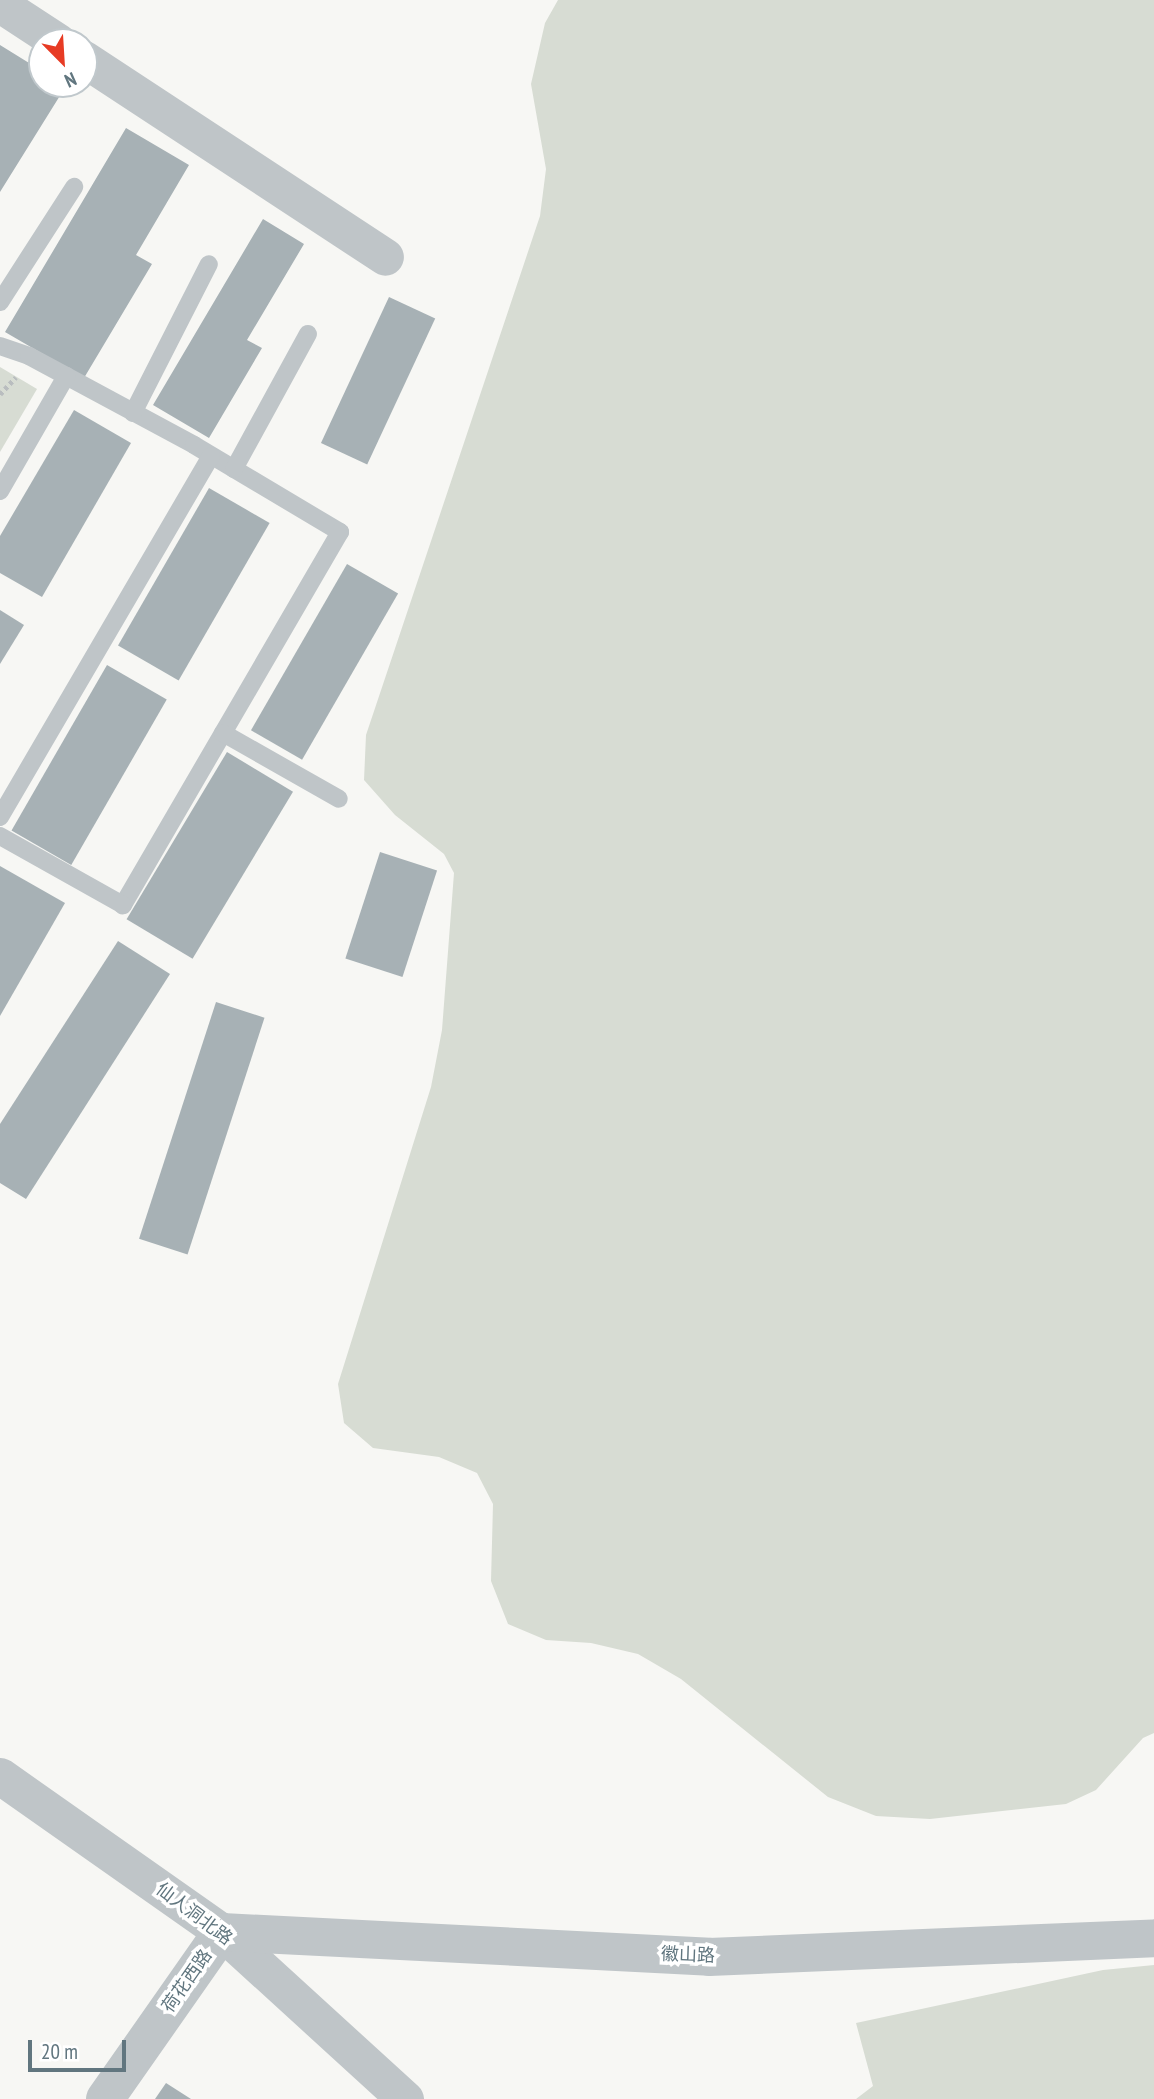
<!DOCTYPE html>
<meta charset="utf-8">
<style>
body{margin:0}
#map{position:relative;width:1154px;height:2099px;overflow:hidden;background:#f7f7f4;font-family:"PT Sans Narrow","Noto Sans SC",sans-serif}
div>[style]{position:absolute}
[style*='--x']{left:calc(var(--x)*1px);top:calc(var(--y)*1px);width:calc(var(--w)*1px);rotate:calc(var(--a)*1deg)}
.green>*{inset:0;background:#d7dcd3}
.building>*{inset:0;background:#a7b1b5;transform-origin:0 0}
.path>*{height:4.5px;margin-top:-2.25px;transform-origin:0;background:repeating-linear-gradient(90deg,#b9bdbf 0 3.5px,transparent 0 7px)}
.service>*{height:18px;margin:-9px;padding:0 9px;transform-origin:9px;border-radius:9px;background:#bfc5c8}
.minor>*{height:37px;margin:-18.5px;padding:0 18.5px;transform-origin:18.5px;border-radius:18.5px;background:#bfc5c8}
.tertiary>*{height:38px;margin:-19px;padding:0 19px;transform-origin:19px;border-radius:19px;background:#bfc5c8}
span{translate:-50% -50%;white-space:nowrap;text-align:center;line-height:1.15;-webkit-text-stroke:7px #fff;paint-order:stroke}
.street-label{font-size:18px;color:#61767f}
.north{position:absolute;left:28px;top:28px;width:70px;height:70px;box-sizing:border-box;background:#fff;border:2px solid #c0c8cc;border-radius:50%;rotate:156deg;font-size:19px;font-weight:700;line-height:28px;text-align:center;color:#61767f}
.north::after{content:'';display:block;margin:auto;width:24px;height:32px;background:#e73b24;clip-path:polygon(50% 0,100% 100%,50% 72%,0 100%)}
.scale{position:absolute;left:28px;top:2040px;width:98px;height:32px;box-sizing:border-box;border:4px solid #61767f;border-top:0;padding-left:9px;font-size:21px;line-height:24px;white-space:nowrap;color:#61767f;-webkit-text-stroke:5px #fff;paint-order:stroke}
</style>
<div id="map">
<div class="green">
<i style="clip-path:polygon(558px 0,1154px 0,1154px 1733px,1143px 1738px,1096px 1790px,1066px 1804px,930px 1819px,876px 1816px,828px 1797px,681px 1679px,638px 1654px,591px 1643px,546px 1640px,508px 1624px,491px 1581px,493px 1504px,477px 1473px,439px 1457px,373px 1448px,344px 1423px,338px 1384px,431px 1087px,442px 1030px,454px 873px,444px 854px,395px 815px,364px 780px,366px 735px,540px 216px,546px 169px,531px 84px,545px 23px)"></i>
<i style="clip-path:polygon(0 367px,37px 389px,0 452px)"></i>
<i style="clip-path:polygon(1154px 1965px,1154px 2099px,856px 2099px,873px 2086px,856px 2023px,1103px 1970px)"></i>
</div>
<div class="building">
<i style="clip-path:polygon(0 45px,42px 71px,42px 84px,66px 86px,0 192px)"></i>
<i style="clip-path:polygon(126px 128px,189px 165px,136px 255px,152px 264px,84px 378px,5px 332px)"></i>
<i style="clip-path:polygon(263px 219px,304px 244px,247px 340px,262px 348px,209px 438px,153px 405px)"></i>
<i style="left:389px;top:297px;width:51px;height:161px;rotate:25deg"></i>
<i style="clip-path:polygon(74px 410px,131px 443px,42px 597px,0 573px,0 536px)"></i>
<i style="left:209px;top:488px;width:70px;height:182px;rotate:30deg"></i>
<i style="left:347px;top:564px;width:59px;height:192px;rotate:30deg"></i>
<i style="clip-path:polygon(0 610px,24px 625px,0 664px)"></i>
<i style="left:107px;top:665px;width:69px;height:191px;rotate:30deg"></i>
<i style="left:227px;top:752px;width:77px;height:195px;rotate:31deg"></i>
<i style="left:380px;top:852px;width:60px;height:112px;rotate:18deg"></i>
<i style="clip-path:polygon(0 866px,65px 903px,0 1016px)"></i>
<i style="clip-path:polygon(118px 941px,170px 974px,26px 1199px,0 1183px,0 1124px)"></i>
<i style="left:216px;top:1002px;width:51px;height:249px;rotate:18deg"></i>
<i style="clip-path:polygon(166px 2083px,191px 2099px,155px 2099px)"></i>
</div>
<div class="path">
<i style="--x:0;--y:394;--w:23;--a:-47"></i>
</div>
<div class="service">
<i style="--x:0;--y:302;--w:137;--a:-57.2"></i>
<i style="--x:0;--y:346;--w:31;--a:19"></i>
<i style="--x:29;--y:356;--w:187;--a:28.3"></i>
<i style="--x:194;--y:445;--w:170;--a:30.8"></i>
<i style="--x:340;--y:532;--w:432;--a:120.2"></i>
<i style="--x:123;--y:905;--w:141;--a:-150.7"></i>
<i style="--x:133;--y:413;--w:167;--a:-63"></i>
<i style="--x:234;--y:469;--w:154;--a:-61.3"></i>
<i style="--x:0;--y:491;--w:133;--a:-60.1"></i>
<i style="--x:223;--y:733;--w:133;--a:29.6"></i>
<i style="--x:0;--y:817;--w:418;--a:-59.7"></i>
</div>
<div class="minor">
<i style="--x:0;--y:4;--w:69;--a:33.2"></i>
<i style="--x:84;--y:59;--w:360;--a:33.3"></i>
<i style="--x:0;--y:1776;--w:271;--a:35.1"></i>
<i style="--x:222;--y:1932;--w:248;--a:42.4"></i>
</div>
<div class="tertiary">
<i style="--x:105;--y:2099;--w:204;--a:-55"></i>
<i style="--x:222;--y:1932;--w:488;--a:2.9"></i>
<i style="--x:709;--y:1957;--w:445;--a:-2.4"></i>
</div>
<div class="street-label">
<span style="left:194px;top:1914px;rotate:37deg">仙人洞北路</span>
<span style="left:688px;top:1955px;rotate:2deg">徽山路</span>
<span style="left:187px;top:1981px;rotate:-55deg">荷花西路</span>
</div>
<div class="north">N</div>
<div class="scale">20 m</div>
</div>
